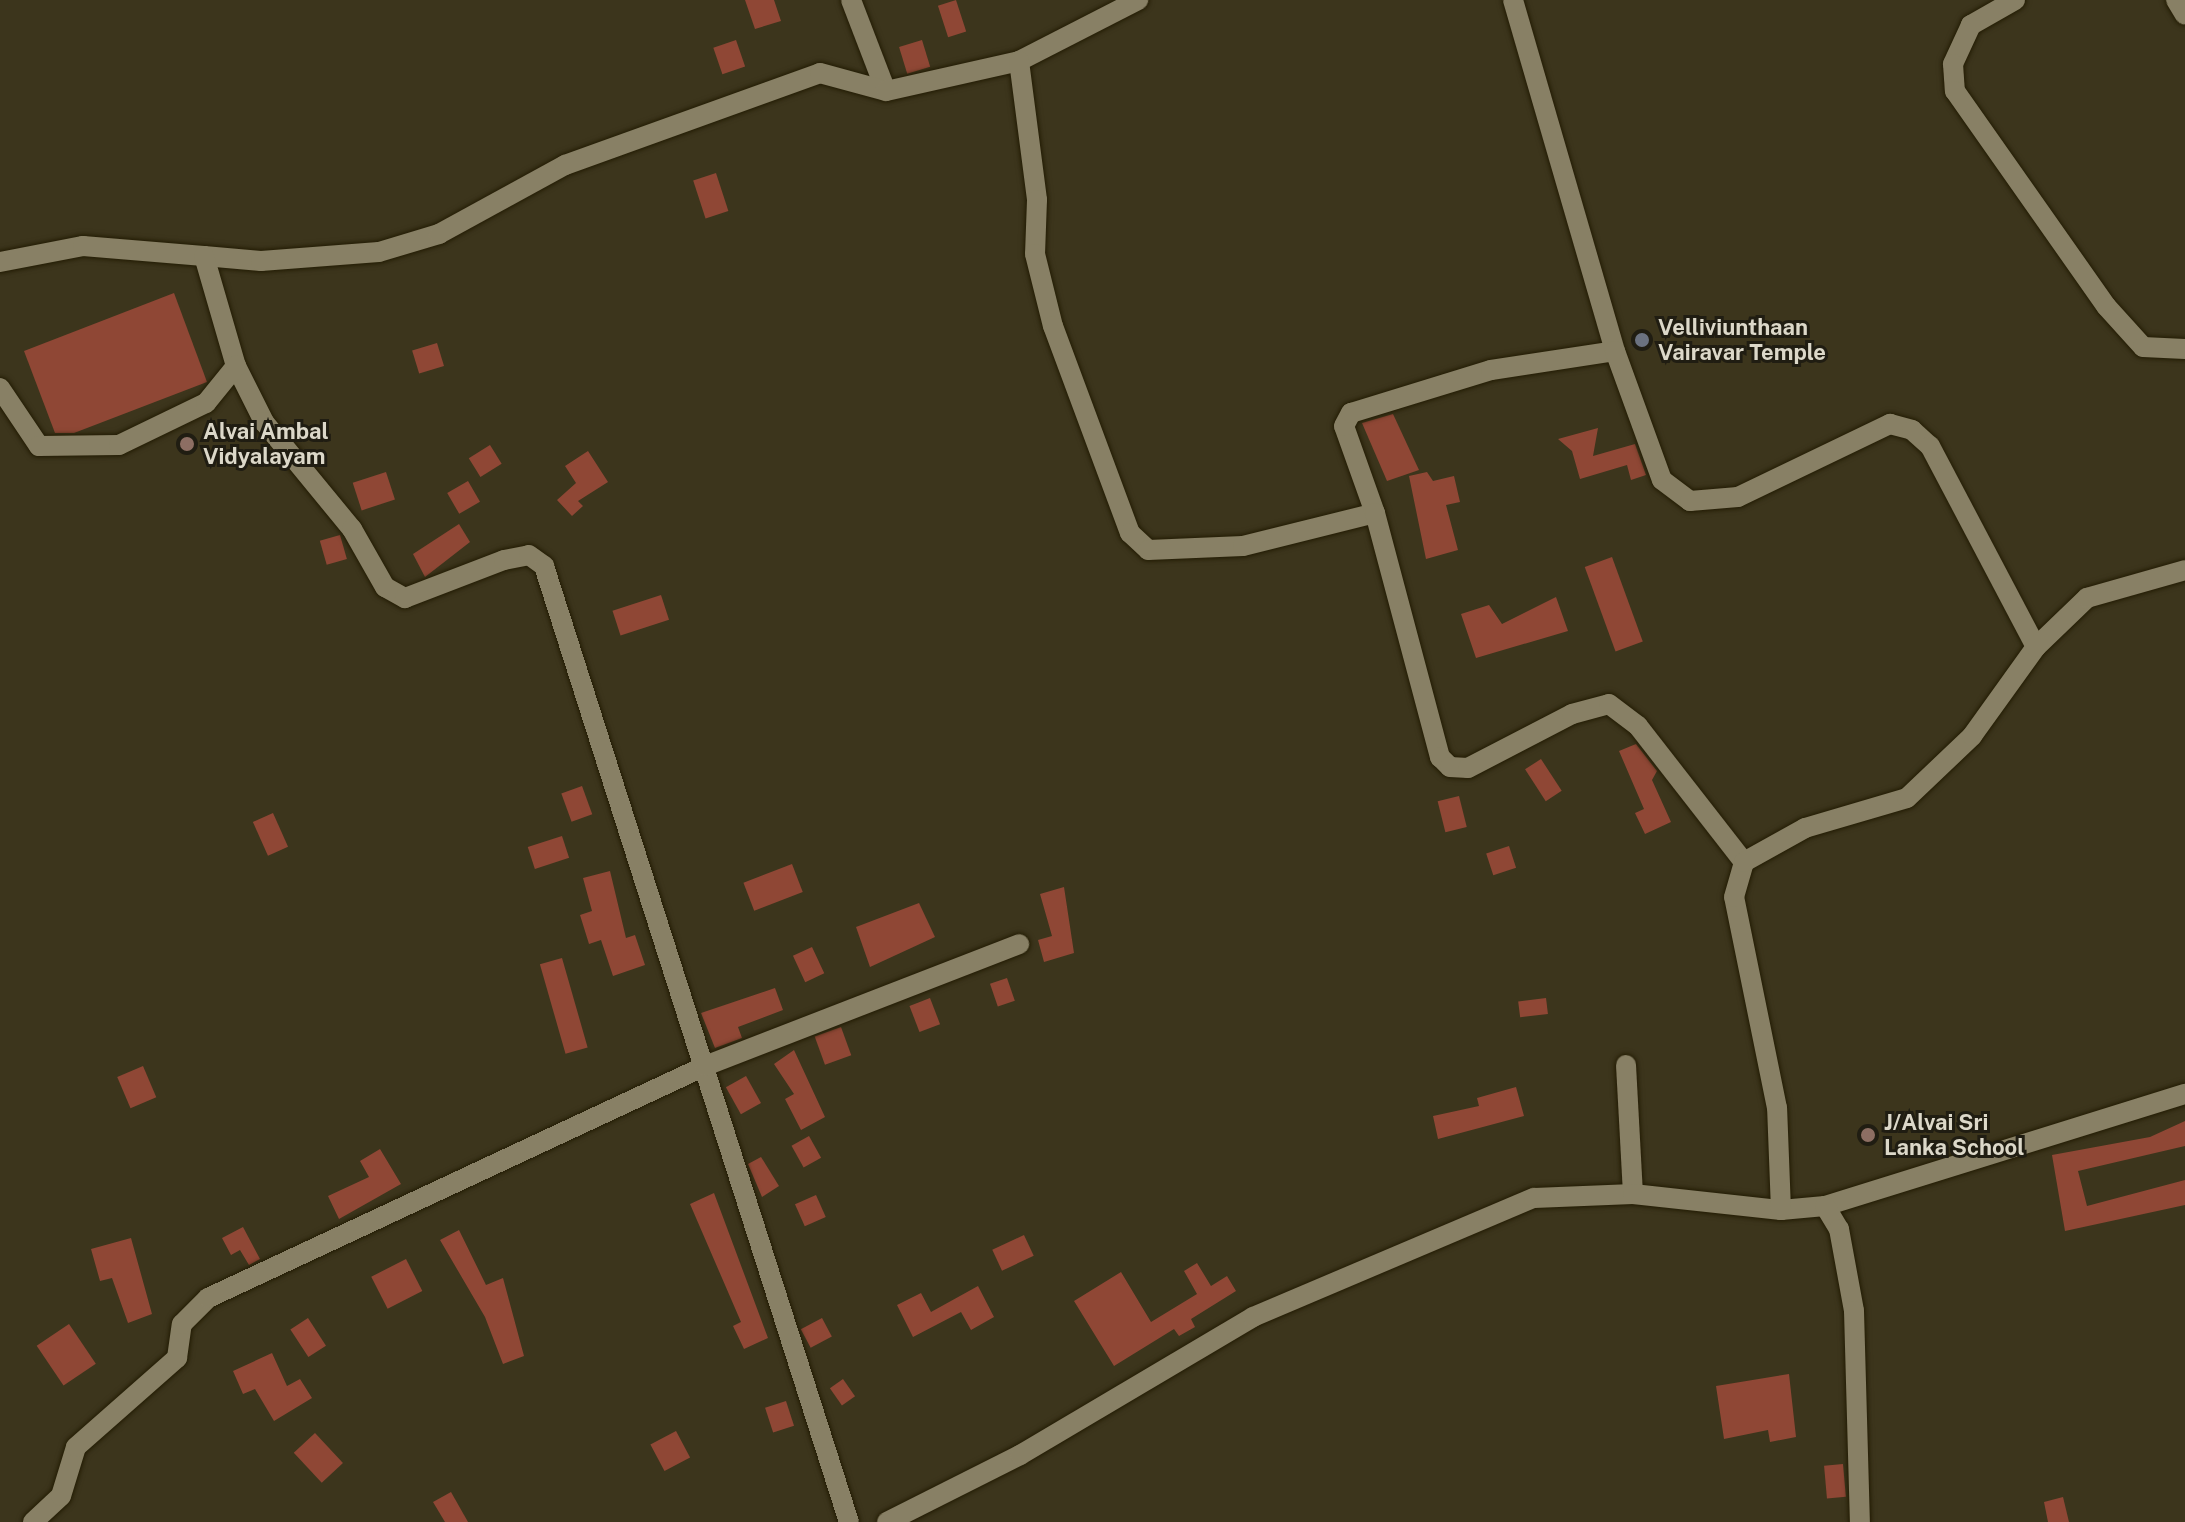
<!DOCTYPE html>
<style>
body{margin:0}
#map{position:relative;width:2185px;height:1522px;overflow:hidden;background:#3c351c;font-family:"Public Sans",sans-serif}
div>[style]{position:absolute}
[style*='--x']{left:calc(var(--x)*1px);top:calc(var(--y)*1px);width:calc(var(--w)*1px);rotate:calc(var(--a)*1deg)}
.building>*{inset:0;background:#8f4735;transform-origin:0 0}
.roads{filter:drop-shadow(0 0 2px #231c04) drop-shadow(0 0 2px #231c04)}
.minor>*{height:20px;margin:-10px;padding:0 10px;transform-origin:10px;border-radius:10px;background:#888065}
.dots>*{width:22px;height:22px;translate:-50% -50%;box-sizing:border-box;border:4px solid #201d12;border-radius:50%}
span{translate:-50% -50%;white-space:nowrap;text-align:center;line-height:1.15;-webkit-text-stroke:6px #201d12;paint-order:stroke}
.poi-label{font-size:22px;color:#dcd8c9;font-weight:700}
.left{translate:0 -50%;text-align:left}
</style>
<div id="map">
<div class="building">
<i style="clip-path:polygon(745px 0,774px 0,781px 21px,755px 29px)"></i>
<i style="left:956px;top:0;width:33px;height:19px;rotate:72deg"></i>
<i style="left:736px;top:40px;width:28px;height:24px;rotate:71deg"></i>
<i style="left:922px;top:40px;width:28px;height:24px;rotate:73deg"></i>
<i style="left:716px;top:173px;width:40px;height:24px;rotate:72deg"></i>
<i style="clip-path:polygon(174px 293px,207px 382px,74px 433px,55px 433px,24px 351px)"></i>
<i style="left:437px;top:343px;width:24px;height:26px;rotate:73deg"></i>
<i style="clip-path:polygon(1393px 414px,1419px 470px,1387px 481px,1362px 423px)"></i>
<i style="clip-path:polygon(1598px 428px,1593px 456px,1635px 444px,1646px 475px,1631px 480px,1627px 465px,1580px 479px,1572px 451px,1558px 439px)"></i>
<i style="left:490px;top:445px;width:22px;height:25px;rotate:58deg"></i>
<i style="clip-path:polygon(588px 451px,608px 482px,578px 501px,583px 506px,572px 516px,557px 500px,576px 483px,565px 466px)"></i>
<i style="left:386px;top:472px;width:29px;height:35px;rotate:72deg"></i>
<i style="clip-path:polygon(1427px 472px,1433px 481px,1454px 476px,1460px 502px,1446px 505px,1458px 550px,1426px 559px,1409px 476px)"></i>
<i style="left:468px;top:481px;width:24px;height:24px;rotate:60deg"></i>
<i style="clip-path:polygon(459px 524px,470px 542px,425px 577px,413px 554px)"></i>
<i style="left:340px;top:535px;width:25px;height:21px;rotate:74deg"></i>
<i style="left:1612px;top:557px;width:90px;height:29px;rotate:70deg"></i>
<i style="left:661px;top:595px;width:26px;height:51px;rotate:72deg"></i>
<i style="clip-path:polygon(1556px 597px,1568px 631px,1476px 658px,1461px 614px,1489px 605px,1502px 624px)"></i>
<i style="clip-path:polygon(1636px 744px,1657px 771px,1652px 780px,1671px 822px,1645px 834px,1635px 813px,1644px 809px,1619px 751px)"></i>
<i style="left:1541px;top:759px;width:38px;height:19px;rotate:57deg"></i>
<i style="left:582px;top:786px;width:30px;height:22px;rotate:70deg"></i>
<i style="left:1459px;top:796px;width:32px;height:22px;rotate:76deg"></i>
<i style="left:273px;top:813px;width:37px;height:22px;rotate:66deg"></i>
<i style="left:562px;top:836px;width:23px;height:36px;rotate:72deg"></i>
<i style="left:1509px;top:846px;width:23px;height:24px;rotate:72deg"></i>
<i style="left:792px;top:864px;width:30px;height:52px;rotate:69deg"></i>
<i style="clip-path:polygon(610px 871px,626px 938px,635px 935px,645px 965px,613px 976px,601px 940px,589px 944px,580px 915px,592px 911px,583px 878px)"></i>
<i style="clip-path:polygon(1064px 887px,1074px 953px,1044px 962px,1038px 940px,1052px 936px,1040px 894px)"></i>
<i style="clip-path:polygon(919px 903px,935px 937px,870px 967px,856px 927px)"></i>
<i style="left:812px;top:947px;width:29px;height:21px;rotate:65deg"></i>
<i style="left:562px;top:958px;width:93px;height:23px;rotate:74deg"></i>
<i style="left:1007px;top:978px;width:24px;height:18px;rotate:71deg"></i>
<i style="clip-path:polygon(775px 988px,783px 1010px,738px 1027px,742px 1038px,715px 1048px,701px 1013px)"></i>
<i style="left:930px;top:998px;width:28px;height:22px;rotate:69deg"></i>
<i style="left:1546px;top:998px;width:16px;height:28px;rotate:83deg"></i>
<i style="left:841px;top:1027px;width:30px;height:28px;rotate:70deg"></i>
<i style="clip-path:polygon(794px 1050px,825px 1117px,801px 1130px,785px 1099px,794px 1094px,774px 1064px)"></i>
<i style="left:143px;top:1066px;width:34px;height:28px;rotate:67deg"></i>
<i style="left:746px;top:1076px;width:31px;height:23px;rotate:61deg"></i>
<i style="clip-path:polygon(1516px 1087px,1524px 1116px,1438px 1139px,1433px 1116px,1479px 1106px,1477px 1098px)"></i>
<i style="clip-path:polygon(2185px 1121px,2185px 1146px,2078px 1171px,2087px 1206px,2185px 1180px,2185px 1205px,2065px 1231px,2052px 1155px,2150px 1137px)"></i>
<i style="left:809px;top:1136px;width:25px;height:20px;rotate:61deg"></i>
<i style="clip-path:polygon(380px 1149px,401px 1184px,339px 1219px,328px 1196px,369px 1177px,360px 1161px)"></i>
<i style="clip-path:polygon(761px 1157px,779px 1186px,762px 1197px,748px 1164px)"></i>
<i style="clip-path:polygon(714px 1193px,768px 1338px,744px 1349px,733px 1326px,741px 1322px,690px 1204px)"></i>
<i style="left:816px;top:1195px;width:24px;height:23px;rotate:66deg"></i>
<i style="clip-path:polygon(243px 1227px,260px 1259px,249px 1265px,240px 1250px,231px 1255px,222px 1238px)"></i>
<i style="clip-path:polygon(459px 1230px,486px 1285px,503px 1278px,524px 1356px,503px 1364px,485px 1317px,440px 1240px)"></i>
<i style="left:1024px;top:1235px;width:23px;height:35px;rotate:65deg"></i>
<i style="clip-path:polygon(131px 1238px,152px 1314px,128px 1323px,112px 1278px,100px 1281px,91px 1249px)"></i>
<i style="left:406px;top:1259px;width:36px;height:39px;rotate:63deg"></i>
<i style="clip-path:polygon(1197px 1263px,1211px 1286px,1227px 1276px,1236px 1291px,1191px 1319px,1195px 1327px,1179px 1336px,1174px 1329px,1114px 1366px,1074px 1301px,1121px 1272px,1151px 1322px,1197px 1294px,1184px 1271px)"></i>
<i style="clip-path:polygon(978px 1286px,994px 1317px,971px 1330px,961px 1312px,913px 1337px,897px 1305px,921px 1293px,931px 1312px)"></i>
<i style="left:308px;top:1318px;width:33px;height:21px;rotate:57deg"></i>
<i style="left:822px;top:1318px;width:21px;height:24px;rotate:62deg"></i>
<i style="left:69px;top:1324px;width:48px;height:39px;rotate:56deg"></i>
<i style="clip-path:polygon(272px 1353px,287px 1386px,300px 1379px,312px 1398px,274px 1421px,255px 1389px,243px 1394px,233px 1371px)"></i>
<i style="clip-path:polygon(1789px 1374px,1796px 1437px,1770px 1442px,1768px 1430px,1724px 1439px,1716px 1386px)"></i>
<i style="left:843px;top:1379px;width:21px;height:16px;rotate:55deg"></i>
<i style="left:786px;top:1401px;width:26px;height:22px;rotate:72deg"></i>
<i style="left:676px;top:1431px;width:30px;height:29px;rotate:62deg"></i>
<i style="left:315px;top:1433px;width:41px;height:29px;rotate:47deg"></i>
<i style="left:1843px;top:1464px;width:33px;height:19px;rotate:85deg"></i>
<i style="clip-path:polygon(451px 1492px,468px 1522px,445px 1522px,433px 1502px)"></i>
<i style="clip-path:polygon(2063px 1497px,2069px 1522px,2048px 1522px,2044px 1502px)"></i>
</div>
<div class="roads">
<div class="minor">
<i style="--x:851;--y:0;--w:97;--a:69"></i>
<i style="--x:1513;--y:0;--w:366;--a:73.8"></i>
<i style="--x:2015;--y:0;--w:51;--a:150.4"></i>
<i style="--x:1971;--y:25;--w:43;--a:114.8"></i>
<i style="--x:1953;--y:64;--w:27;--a:86"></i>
<i style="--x:1955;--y:91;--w:263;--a:54.9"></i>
<i style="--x:2106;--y:306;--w:55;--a:47.9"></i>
<i style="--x:2143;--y:347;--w:42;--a:2.7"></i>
<i style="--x:2176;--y:0;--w:17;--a:59"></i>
<i style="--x:1019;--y:61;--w:134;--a:-27.1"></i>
<i style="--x:204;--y:256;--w:57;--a:5"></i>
<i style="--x:261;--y:261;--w:118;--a:-4.4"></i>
<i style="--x:379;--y:252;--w:63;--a:-16.7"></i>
<i style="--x:439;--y:234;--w:144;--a:-28.7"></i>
<i style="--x:565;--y:165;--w:271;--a:-19.8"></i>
<i style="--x:820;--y:73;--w:68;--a:15.3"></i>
<i style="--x:886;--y:91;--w:136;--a:-12.7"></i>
<i style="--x:1019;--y:61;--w:140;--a:82.6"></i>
<i style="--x:1037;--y:200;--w:54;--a:92.1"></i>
<i style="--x:1035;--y:254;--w:74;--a:76"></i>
<i style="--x:1053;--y:326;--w:221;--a:69.6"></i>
<i style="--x:1130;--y:533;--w:25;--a:43"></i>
<i style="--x:1148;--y:550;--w:95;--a:-2.4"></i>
<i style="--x:1243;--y:546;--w:136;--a:-14"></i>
<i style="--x:1375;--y:513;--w:92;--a:-109.6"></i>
<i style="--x:1344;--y:426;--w:15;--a:-62"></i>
<i style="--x:1351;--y:413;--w:146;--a:-17.1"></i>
<i style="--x:1491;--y:370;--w:125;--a:-8.7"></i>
<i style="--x:1615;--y:351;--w:137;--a:70"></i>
<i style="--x:1662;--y:480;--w:35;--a:37"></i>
<i style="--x:1690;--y:501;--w:48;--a:-4.8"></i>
<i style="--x:1738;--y:497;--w:169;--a:-25.7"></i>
<i style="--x:1890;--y:424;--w:23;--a:15"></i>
<i style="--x:1912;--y:430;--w:24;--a:42"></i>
<i style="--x:1930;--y:446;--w:227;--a:62.2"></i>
<i style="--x:0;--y:262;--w:85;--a:-10.9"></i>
<i style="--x:83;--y:246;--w:121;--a:4.7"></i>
<i style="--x:204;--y:256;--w:115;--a:73.8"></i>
<i style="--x:236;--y:366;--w:63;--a:63.4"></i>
<i style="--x:264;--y:422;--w:139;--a:50.6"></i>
<i style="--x:352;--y:529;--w:67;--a:60.4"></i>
<i style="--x:385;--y:587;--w:23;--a:29"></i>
<i style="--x:405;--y:598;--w:106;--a:-21"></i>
<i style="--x:504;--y:560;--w:25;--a:-11"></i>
<i style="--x:529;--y:555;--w:19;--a:36"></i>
<i style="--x:544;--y:566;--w:1003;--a:72.31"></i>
<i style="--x:0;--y:388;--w:70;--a:56.1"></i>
<i style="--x:39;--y:446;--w:80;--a:-0.7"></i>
<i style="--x:119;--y:445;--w:97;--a:-25.8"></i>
<i style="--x:206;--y:403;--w:48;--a:-51"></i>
<i style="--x:1375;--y:513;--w:253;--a:75.1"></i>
<i style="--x:1440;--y:757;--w:14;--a:45"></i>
<i style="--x:1450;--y:767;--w:18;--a:3"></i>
<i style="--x:1468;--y:768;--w:117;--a:-27.4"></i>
<i style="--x:1572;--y:714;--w:38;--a:-15"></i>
<i style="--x:1609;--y:704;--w:36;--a:37"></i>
<i style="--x:1638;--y:726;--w:172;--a:52.1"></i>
<i style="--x:1626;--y:1065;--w:129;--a:86.9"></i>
<i style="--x:1825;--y:1206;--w:377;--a:-17.3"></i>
<i style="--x:1781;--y:1210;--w:44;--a:-5.2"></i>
<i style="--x:1825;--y:1206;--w:27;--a:59"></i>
<i style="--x:1839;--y:1229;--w:83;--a:79.6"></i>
<i style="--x:1854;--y:1311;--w:211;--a:88.4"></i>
<i style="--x:33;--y:1522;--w:38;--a:-43"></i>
<i style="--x:61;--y:1496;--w:51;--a:-73"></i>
<i style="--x:76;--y:1447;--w:135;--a:-41.4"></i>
<i style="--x:177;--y:1358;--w:34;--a:-82"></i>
<i style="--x:182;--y:1324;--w:37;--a:-45"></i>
<i style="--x:208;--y:1298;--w:548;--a:-25.02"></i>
<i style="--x:705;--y:1066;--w:337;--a:-21.2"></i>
<i style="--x:887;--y:1522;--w:149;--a:-26.7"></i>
<i style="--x:1020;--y:1455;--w:271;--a:-30.6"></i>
<i style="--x:1253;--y:1317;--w:305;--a:-23"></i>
<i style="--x:1534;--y:1198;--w:99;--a:-2.3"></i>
<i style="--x:1633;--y:1194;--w:149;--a:6.2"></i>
<i style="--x:1781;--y:1210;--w:102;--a:-92.2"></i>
<i style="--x:1777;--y:1108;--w:215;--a:-101.5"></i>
<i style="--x:1734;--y:897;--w:36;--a:-74"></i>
<i style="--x:1744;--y:862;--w:70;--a:-29.1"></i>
<i style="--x:1805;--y:828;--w:106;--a:-16.4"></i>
<i style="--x:1907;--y:798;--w:90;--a:-43.6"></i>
<i style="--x:1972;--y:736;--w:110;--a:-54.3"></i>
<i style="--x:2036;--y:647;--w:71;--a:-43.9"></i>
<i style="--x:2087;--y:598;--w:102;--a:-15.9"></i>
</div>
</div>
<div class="dots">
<i style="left:1642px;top:340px;background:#6b7280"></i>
<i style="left:187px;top:444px;background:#8d6e63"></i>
<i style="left:1868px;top:1135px;background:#8d6e63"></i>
</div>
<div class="poi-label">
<span class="left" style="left:1658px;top:340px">Velliviunthaan<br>Vairavar Temple</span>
<span class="left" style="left:203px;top:444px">Alvai Ambal<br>Vidyalayam</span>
<span class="left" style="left:1884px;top:1135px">J/Alvai Sri<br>Lanka School</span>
</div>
</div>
